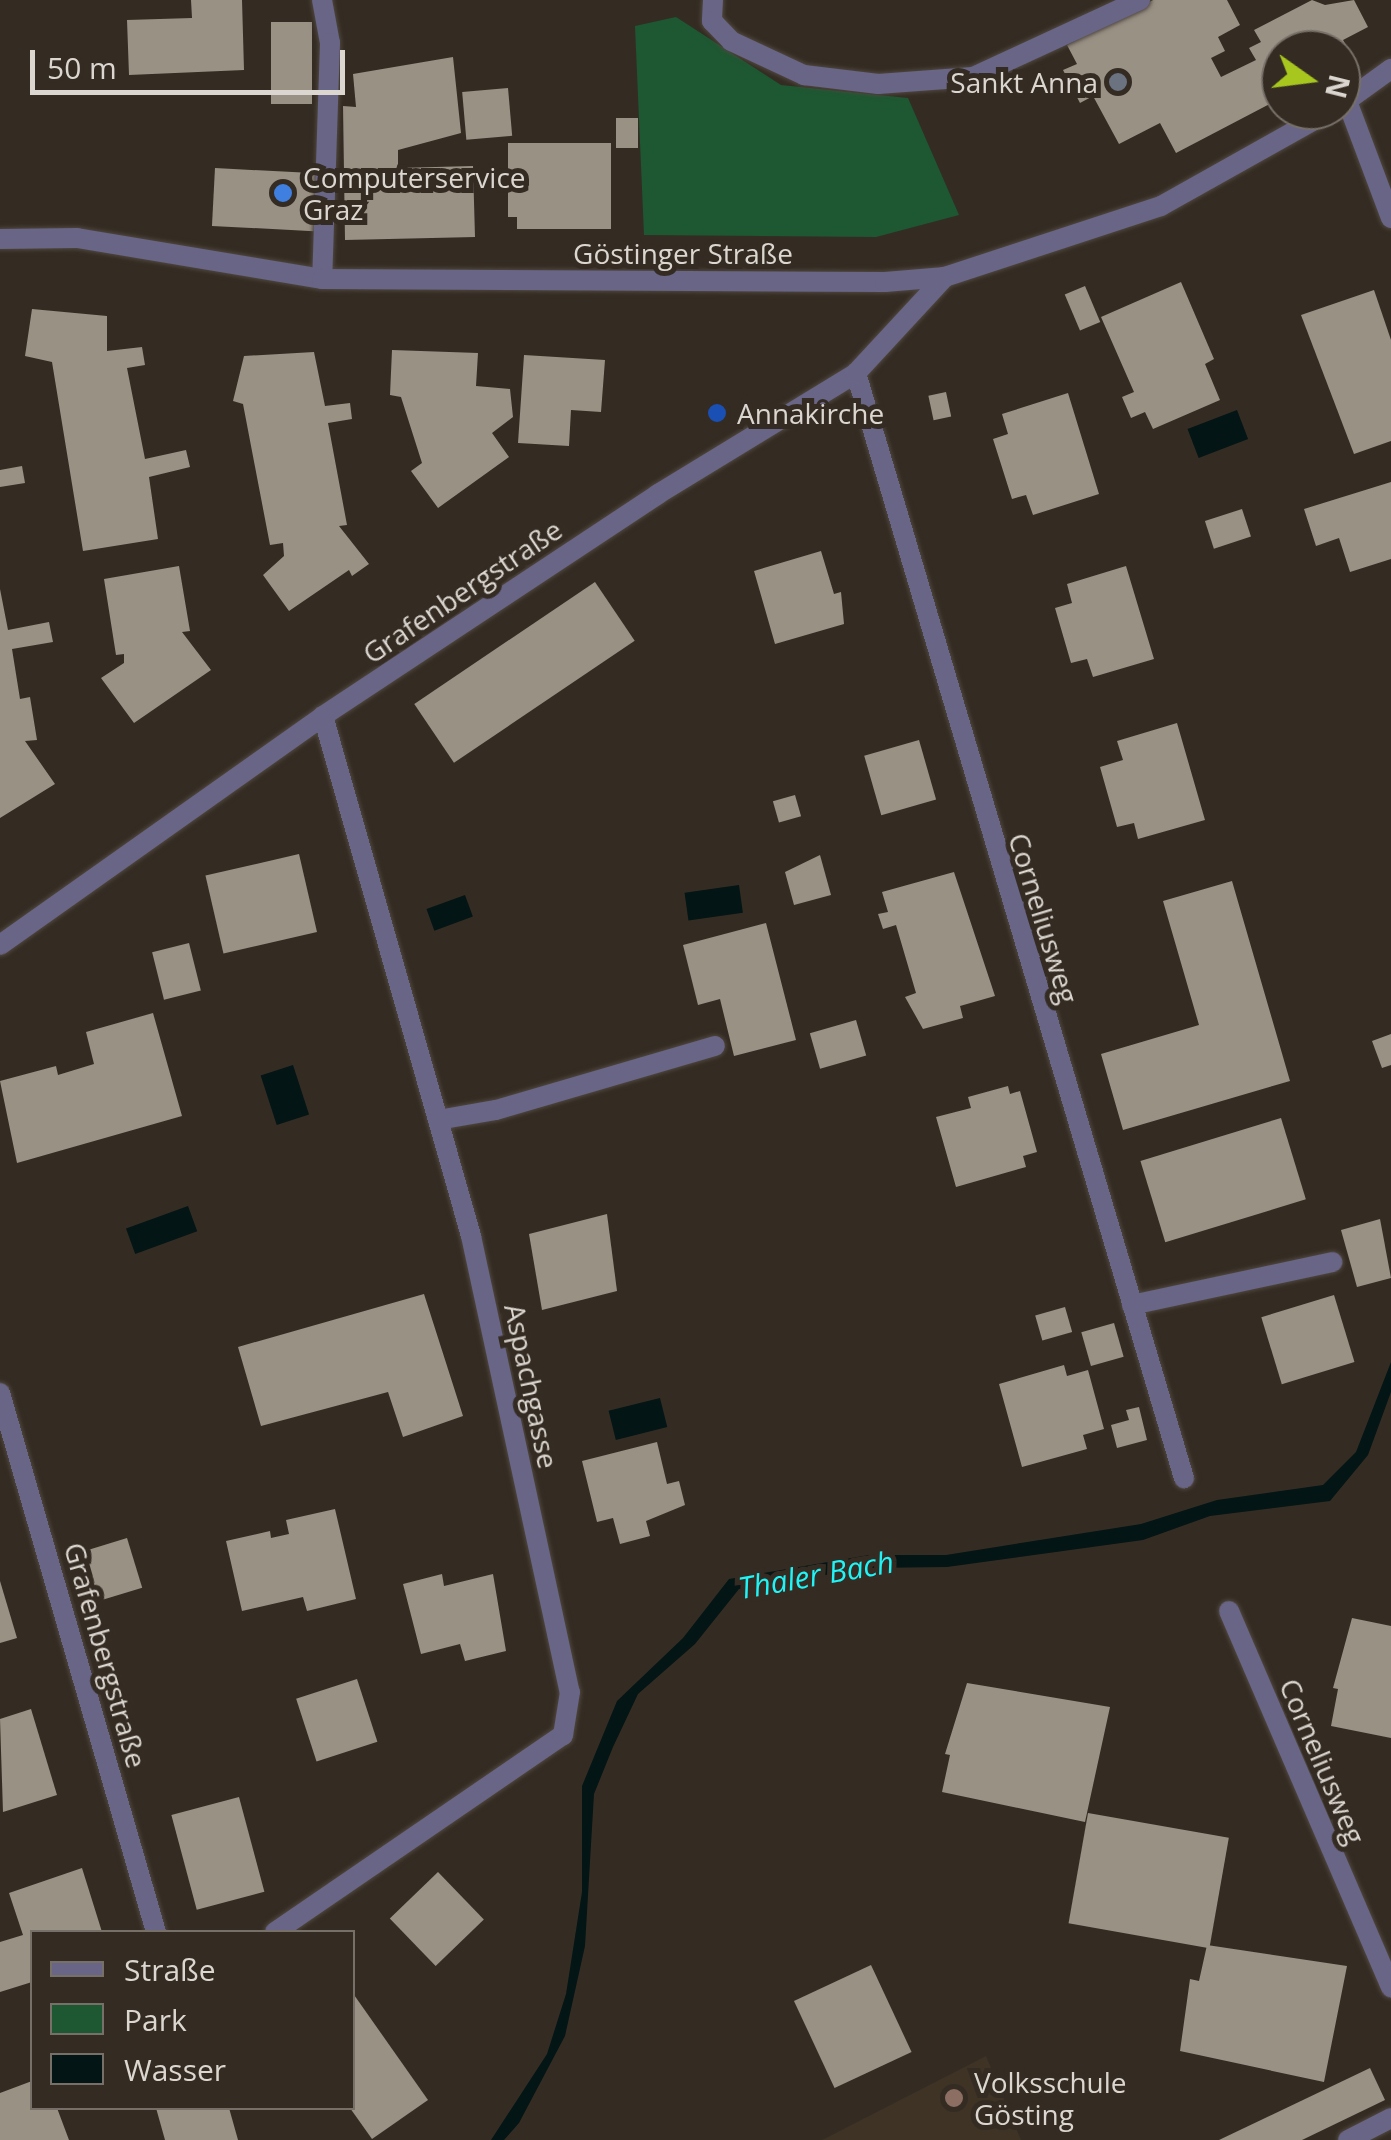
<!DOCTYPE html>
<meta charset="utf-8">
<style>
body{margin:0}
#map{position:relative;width:1391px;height:2140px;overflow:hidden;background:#342c23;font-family:"Open Sans",sans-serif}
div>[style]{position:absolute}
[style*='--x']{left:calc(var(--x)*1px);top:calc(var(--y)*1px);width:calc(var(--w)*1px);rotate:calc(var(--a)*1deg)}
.built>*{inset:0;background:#3e3324}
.green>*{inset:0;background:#1d5832}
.water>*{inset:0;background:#041515;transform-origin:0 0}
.building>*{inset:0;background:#9a9185;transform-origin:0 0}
.roads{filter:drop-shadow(0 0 2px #4f473f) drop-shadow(0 0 2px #4f473f)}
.service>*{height:20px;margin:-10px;padding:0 10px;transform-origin:10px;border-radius:10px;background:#696586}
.minor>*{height:20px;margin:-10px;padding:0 10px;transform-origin:10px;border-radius:10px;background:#696586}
.tertiary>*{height:20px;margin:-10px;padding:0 10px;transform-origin:10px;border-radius:10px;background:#696586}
.dots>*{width:28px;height:28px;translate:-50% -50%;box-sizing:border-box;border:5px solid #342c23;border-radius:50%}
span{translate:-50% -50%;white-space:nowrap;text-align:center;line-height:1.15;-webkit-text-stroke:10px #342c23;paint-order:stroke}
.poi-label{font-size:28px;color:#dbd6d0}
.right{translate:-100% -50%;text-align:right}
.left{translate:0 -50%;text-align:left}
.street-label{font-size:28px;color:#dbd6d0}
.water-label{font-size:30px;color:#20f4f6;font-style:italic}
.legend{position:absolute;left:30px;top:1930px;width:325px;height:180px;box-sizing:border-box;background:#342c23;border:2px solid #777068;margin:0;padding:12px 18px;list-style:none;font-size:30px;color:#dbd6d0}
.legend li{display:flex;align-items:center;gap:20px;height:50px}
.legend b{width:50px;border:2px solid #777068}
.north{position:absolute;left:1261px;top:30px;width:100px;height:100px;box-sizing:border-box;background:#342c23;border:2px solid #777068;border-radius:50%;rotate:104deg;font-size:28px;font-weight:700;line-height:40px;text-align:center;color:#dbd6d0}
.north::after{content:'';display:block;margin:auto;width:35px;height:45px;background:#a7c71e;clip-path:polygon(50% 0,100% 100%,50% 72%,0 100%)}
.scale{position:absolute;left:30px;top:50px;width:315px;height:45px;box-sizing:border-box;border:5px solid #dbd6d0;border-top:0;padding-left:12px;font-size:30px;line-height:35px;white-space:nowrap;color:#dbd6d0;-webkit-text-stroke:8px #342c23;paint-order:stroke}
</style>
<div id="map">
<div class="built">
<i style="clip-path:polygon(986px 2056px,1021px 2140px,822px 2140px)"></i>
</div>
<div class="green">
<i style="clip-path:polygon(676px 17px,781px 85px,908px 98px,959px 215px,876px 237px,644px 235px,635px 26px)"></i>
</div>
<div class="water">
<i style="left:1237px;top:410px;width:31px;height:53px;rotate:69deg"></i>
<i style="left:739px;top:885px;width:28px;height:55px;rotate:82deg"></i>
<i style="left:465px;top:895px;width:23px;height:41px;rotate:70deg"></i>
<i style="left:293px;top:1065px;width:52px;height:34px;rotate:72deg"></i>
<i style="left:188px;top:1206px;width:27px;height:66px;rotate:70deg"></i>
<i style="clip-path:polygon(1391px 1362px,1391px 1392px,1368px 1455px,1330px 1501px,1210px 1516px,1143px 1540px,947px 1567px,869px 1568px,739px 1589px,695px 1644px,638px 1694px,613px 1747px,594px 1794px,585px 1946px,565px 2036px,519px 2123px,504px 2140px,491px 2140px,547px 2054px,566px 1994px,582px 1892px,582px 1786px,617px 1701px,683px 1638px,729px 1579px,869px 1555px,946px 1555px,1141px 1524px,1217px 1500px,1323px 1485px,1356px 1452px)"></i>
<i style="left:660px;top:1398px;width:30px;height:53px;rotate:76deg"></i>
</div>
<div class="building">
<i style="clip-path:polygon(191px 0,242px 0,244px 70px,129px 75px,127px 20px,192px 18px)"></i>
<i style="clip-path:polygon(1153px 0,1227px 0,1240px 25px,1218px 37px,1225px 51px,1211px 58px,1221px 77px,1256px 60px,1249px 48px,1261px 42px,1254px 30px,1312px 0,1325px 5px,1354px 0,1368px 27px,1343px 40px,1354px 59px,1341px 66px,1341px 50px,1281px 50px,1281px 98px,1176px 153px,1160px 123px,1119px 144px,1093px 96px,1080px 103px,1063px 70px,1077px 64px,1067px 45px)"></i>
<i style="left:271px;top:22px;width:41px;height:82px"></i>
<i style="clip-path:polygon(453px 57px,461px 133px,398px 150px,398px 168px,473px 166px,475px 237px,345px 240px,343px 106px,356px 107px,353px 74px)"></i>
<i style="left:508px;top:88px;width:48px;height:46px;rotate:85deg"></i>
<i style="left:616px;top:118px;width:22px;height:30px"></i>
<i style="clip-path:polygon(508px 143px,611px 143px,611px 229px,517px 229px,517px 217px,508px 217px)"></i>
<i style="left:215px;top:168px;width:102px;height:58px;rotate:3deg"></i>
<i style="clip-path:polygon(1181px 282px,1214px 359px,1205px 364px,1220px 400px,1153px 429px,1145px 412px,1131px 418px,1122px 397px,1134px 392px,1101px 317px)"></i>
<i style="left:1085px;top:286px;width:39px;height:22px;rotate:67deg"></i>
<i style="clip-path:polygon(1374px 290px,1391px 340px,1391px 441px,1354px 454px,1301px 315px)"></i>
<i style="clip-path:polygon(32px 309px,107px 316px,107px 351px,142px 347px,145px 365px,127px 368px,145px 459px,186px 450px,190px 467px,149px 477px,158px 539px,83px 551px,52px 362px,25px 356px)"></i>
<i style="clip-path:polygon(392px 350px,478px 353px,476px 386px,510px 389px,513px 417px,492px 433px,509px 457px,438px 508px,411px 471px,422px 463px,401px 397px,390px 395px)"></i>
<i style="clip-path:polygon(314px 352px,325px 406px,350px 403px,352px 419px,328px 423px,347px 525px,339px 526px,369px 564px,352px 576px,349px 570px,289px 611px,263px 575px,284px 556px,283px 543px,270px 545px,243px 404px,233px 401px,244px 356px)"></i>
<i style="clip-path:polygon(524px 355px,605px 360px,601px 412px,571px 410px,569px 446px,518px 443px)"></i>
<i style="left:946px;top:392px;width:25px;height:18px;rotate:78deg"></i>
<i style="clip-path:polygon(1068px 393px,1099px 494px,1033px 515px,1026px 495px,1012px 499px,993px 439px,1008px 434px,1002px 414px)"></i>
<i style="clip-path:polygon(22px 466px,25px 483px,0 487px,0 470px)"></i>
<i style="clip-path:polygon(1391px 482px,1391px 559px,1350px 572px,1339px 538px,1316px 546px,1304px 509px)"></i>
<i style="left:1242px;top:509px;width:29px;height:39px;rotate:72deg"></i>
<i style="clip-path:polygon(821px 551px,834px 594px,841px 592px,844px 624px,775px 644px,754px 571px)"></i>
<i style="clip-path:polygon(179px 566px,190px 631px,182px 632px,211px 670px,134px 723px,101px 678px,124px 663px,124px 654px,116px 655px,104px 579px)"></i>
<i style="clip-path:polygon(1126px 566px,1154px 659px,1093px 677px,1087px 659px,1071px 663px,1055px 608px,1072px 603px,1067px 584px)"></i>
<i style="left:595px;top:582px;width:71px;height:218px;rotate:56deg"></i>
<i style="clip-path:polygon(0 589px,8px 630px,49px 622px,53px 642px,12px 649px,20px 699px,30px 697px,37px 740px,25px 741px,55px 784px,0 818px)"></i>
<i style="clip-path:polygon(1177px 723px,1205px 820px,1138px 839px,1134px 823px,1117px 827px,1100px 767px,1123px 760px,1117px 741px)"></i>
<i style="left:919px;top:740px;width:62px;height:57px;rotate:74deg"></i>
<i style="left:795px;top:795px;width:22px;height:23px;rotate:74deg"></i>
<i style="left:299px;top:854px;width:80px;height:96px;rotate:77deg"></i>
<i style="clip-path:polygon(820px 855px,831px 895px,794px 905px,785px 872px)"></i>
<i style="clip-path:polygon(954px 872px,995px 996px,960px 1006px,963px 1018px,923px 1029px,905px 997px,916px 993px,896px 925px,883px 929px,878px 914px,888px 912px,882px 892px)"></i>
<i style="clip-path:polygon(1232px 881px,1290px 1081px,1123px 1130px,1101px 1054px,1199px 1025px,1163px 901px)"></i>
<i style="clip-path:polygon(766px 923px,796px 1040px,734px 1056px,720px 999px,698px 1005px,683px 945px)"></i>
<i style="left:189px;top:943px;width:49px;height:38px;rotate:76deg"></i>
<i style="clip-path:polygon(153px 1013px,182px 1116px,17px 1163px,0 1081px,56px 1066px,58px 1075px,94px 1064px,86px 1032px)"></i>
<i style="left:856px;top:1020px;width:37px;height:48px;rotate:74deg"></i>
<i style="clip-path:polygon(1391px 1034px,1391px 1065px,1382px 1068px,1372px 1041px)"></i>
<i style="clip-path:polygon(1008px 1086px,1010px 1094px,1020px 1091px,1037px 1152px,1023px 1156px,1026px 1167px,956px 1187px,936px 1117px,971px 1108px,968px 1097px)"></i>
<i style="left:1281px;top:1118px;width:85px;height:147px;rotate:73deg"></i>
<i style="clip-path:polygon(607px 1214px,617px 1291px,542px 1310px,529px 1234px)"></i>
<i style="clip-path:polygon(1380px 1219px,1391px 1278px,1357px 1287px,1341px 1230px)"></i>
<i style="clip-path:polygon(424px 1294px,463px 1416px,403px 1437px,388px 1392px,261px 1426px,238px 1347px)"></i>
<i style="left:1334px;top:1295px;width:70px;height:76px;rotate:73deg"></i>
<i style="left:1065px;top:1307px;width:26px;height:31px;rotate:74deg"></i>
<i style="left:1114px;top:1323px;width:35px;height:34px;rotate:74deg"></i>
<i style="clip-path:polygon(1064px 1365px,1067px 1376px,1088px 1370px,1104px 1429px,1083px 1435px,1087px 1449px,1022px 1467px,999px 1384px)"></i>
<i style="clip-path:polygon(1139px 1407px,1147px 1440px,1117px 1448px,1111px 1425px,1129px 1420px,1126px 1410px)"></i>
<i style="clip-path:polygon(657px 1442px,667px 1484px,679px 1481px,685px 1505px,646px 1521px,650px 1536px,620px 1544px,613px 1518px,597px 1522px,582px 1461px)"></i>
<i style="clip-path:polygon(335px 1509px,356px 1599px,307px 1611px,303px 1597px,242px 1611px,226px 1541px,270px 1531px,271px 1538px,289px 1534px,286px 1520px)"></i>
<i style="left:127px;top:1538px;width:52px;height:62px;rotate:73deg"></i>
<i style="clip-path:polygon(442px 1574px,444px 1586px,493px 1574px,506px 1651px,465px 1661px,460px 1644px,421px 1654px,403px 1584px)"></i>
<i style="clip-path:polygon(0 1581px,17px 1638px,0 1643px)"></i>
<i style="clip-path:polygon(1352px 1618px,1391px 1626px,1391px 1738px,1331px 1726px,1338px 1689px,1333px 1688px)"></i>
<i style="left:357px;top:1679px;width:66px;height:64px;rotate:72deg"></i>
<i style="clip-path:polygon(967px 1683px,1110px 1707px,1085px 1822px,942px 1792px,950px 1755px,945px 1754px)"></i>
<i style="clip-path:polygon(31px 1709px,57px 1795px,3px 1812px,0 1719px)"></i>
<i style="left:239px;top:1797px;width:98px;height:70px;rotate:75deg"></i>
<i style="left:1088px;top:1813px;width:143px;height:112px;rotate:10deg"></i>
<i style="clip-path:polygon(82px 1868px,102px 1932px,32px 1932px,32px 1982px,0 1992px,0 1942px,23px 1935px,9px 1893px)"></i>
<i style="left:438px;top:1872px;width:66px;height:67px;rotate:46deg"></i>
<i style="clip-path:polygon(1207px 1945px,1347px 1966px,1324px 2082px,1180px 2051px,1190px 1979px,1199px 1981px)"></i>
<i style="left:871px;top:1965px;width:96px;height:85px;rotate:65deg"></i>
<i style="clip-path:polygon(352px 1992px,428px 2100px,372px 2139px,350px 2108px)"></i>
<i style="clip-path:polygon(1370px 2068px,1385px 2100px,1302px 2140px,1219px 2140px)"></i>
<i style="clip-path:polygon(32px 2081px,32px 2108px,57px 2108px,69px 2140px,0 2140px,0 2093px)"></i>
<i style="clip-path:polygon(156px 2108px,229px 2108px,238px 2140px,165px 2140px)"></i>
</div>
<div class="roads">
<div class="service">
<i style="--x:713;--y:0;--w:21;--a:93"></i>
<i style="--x:712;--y:21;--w:28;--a:46"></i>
<i style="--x:731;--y:41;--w:81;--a:25"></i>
<i style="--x:804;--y:75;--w:75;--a:6.9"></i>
<i style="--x:878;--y:84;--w:95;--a:-4.2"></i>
<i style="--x:973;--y:77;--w:184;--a:-24.8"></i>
<i style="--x:438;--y:1120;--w:59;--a:-9.8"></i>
<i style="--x:496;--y:1110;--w:228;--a:-16.3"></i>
<i style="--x:1132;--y:1305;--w:205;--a:-12.1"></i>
<i style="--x:275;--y:1932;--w:349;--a:-34.4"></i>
<i style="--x:1348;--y:2140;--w:48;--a:-27.1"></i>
</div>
<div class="minor">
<i style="--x:322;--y:0;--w:44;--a:79.5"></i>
<i style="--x:330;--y:43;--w:236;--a:91.9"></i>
<i style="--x:1347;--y:101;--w:125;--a:69.4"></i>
<i style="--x:0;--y:239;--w:77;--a:-0.7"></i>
<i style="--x:77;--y:238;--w:248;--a:9.5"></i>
<i style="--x:322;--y:279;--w:563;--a:0.31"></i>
<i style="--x:885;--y:282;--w:60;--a:-4.8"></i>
<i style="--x:856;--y:373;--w:1153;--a:73.47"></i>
<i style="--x:323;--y:716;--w:541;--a:74.11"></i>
<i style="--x:471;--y:1236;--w:467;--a:77.8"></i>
<i style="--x:570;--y:1692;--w:44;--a:99.2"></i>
<i style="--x:0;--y:1393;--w:561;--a:73.86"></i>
<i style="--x:1229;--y:1611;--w:410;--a:66.7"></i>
</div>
<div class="tertiary">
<i style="--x:1341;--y:105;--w:62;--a:-35.8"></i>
<i style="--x:0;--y:945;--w:396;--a:-35.3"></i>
<i style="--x:323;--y:716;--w:402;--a:-33.5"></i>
<i style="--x:658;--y:494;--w:232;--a:-31.4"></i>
<i style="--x:856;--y:373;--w:131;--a:-47.2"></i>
<i style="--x:945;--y:277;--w:227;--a:-18.2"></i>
<i style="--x:1161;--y:206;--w:196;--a:-29.3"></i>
</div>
</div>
<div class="dots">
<i style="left:1118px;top:82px;background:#6b7280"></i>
<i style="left:283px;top:193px;background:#3f7fe0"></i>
<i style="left:717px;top:413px;background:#1a4fb4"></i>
<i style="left:954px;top:2098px;background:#8d6e63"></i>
</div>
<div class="poi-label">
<span class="right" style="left:1098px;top:82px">Sankt Anna</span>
<span class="left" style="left:303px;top:193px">Computerservice<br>Graz</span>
<span class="left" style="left:737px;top:413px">Annakirche</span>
<span class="left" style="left:974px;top:2098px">Volksschule<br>Gösting</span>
</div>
<div class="street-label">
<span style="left:683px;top:253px">Göstinger Straße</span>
<span style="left:462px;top:591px;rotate:-34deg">Grafenbergstraße</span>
<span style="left:1044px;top:918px;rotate:73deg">Corneliusweg</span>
<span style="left:532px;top:1386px;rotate:78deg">Aspachgasse</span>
<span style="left:106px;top:1655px;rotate:74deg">Grafenbergstraße</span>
<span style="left:1323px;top:1761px;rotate:67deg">Corneliusweg</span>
</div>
<div class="water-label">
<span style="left:816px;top:1575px;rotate:-10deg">Thaler Bach</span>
</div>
<ul class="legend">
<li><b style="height:12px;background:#696586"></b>Straße</li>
<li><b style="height:28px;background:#1d5832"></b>Park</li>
<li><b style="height:28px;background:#041515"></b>Wasser</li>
</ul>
<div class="north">N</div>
<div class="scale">50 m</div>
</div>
